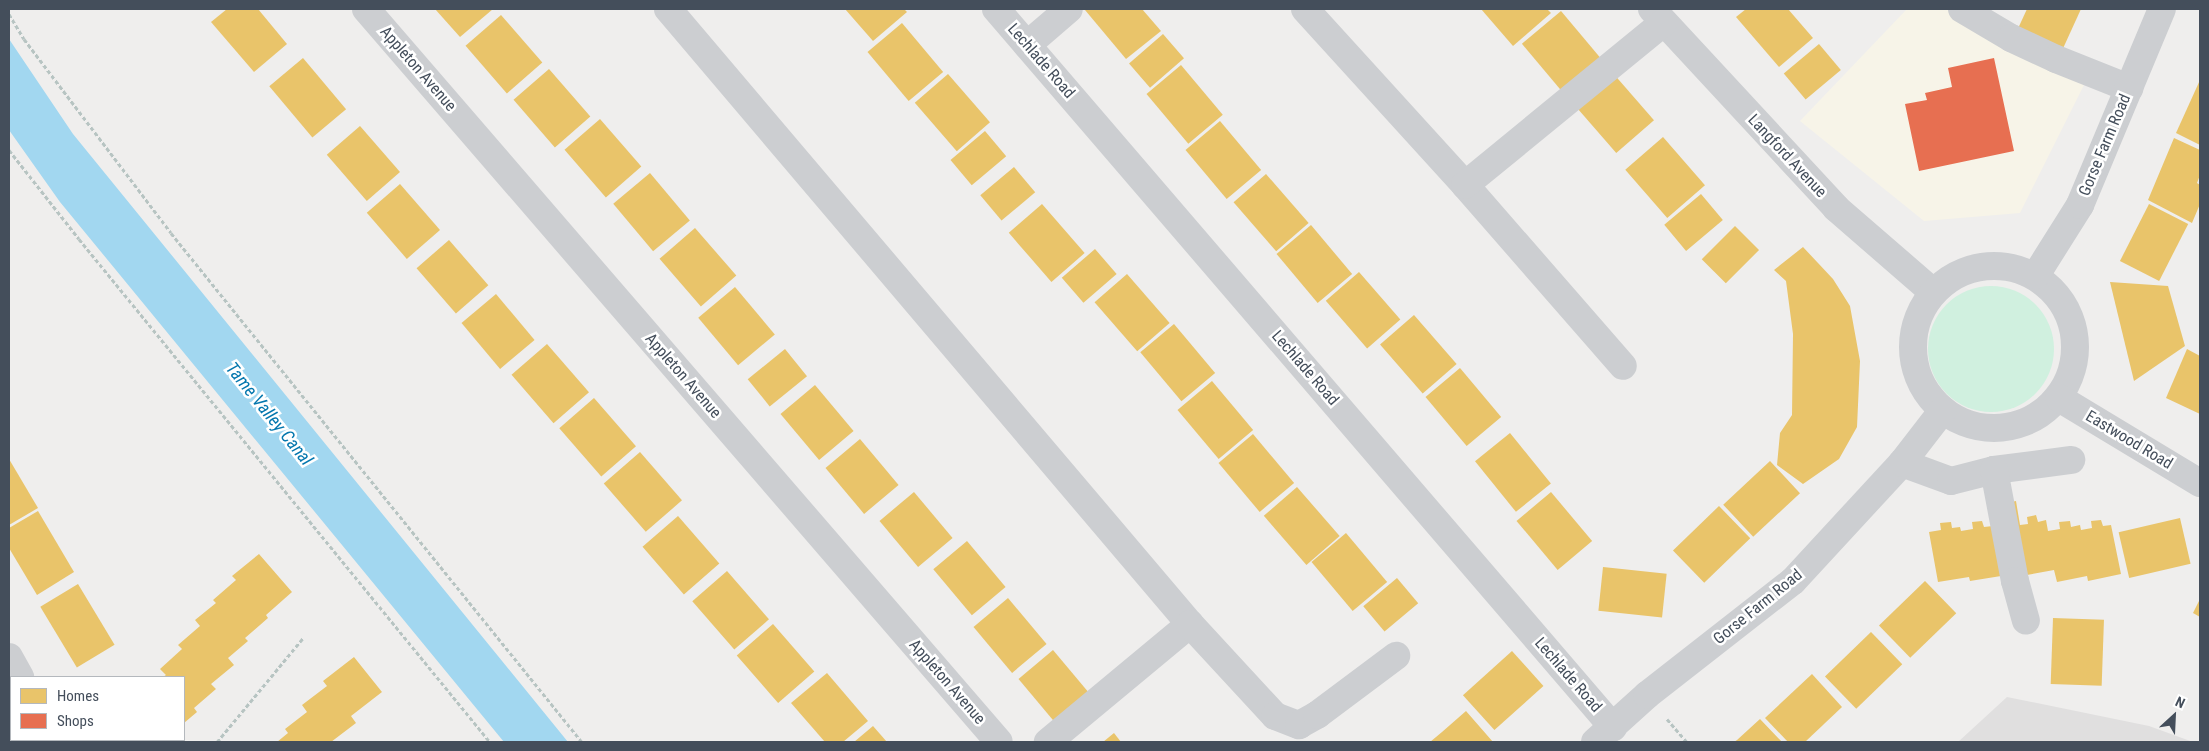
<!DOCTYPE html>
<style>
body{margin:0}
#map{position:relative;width:2209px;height:751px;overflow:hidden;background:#efeeed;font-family:"Roboto Condensed",sans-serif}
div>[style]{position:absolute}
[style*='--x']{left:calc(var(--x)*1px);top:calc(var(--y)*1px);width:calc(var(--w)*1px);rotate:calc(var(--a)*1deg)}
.commercial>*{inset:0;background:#f7f4e8}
.education>*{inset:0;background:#e0dfdf}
.green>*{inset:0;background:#d0f0df}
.round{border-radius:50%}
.water>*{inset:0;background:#a2d7f0}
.homes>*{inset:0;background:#e9c46a;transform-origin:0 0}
.shops>*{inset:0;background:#e76f51}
.path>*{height:3px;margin-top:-1.5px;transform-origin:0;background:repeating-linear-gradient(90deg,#b7c4c2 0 4px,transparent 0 6.5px)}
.minor>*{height:28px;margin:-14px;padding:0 14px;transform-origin:14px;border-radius:14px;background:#ccced1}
.minor>.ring{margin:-14px;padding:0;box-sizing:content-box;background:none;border:28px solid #ccced1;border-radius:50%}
span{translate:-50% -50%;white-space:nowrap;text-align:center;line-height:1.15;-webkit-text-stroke:5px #fff;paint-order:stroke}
.street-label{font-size:16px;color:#444e5b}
.water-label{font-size:18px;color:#0477ae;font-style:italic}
.frame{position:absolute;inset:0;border:10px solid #444e5b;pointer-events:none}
.legend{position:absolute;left:10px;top:676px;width:175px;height:65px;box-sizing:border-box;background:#fff;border:1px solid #b4b8bd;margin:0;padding:6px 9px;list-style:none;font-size:15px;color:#444e5b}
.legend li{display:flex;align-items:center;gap:10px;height:25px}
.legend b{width:25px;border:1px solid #b4b8bd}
.north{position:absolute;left:2149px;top:691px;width:50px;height:50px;-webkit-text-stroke:4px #fff;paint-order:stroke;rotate:25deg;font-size:14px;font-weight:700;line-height:20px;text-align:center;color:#444e5b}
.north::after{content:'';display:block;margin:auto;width:18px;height:22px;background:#444e5b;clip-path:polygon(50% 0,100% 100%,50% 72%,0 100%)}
</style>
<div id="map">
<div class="commercial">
<i style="clip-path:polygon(1907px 9px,1950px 9px,2086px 81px,2020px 213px,1924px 221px,1800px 121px)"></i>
</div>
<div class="education">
<i style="clip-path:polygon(2007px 697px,2149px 726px,2193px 742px,1958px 742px)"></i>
</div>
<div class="green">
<i class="round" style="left:1928px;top:286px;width:126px;height:126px"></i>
</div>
<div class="water">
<i style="clip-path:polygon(9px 39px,73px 134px,568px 742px,504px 742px,60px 202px,9px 130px)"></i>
</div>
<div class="homes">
<i style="clip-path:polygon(227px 9px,258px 9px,287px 44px,254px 72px,211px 22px)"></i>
<i style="clip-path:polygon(435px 9px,493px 9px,460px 37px)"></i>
<i style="clip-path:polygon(845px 9px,904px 9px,907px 12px,873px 41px)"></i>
<i style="clip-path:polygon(1087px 9px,1142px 9px,1161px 31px,1126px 59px,1085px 10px)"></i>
<i style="clip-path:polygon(1481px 9px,1547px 9px,1551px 13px,1513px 46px)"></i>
<i style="clip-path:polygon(1746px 9px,1788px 9px,1813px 38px,1779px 67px,1736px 17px)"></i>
<i style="clip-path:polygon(2027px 9px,2081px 9px,2060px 55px,2015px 35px)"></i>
<i style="left:1561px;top:11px;width:65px;height:51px;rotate:50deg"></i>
<i style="left:501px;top:15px;width:63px;height:47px;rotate:49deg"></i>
<i style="left:902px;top:23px;width:64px;height:45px;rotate:50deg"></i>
<i style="left:1163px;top:34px;width:32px;height:45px;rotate:49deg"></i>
<i style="left:1819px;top:44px;width:34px;height:46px;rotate:50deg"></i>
<i style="left:303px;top:58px;width:67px;height:44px;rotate:50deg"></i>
<i style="left:1181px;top:65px;width:65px;height:45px;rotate:50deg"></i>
<i style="left:549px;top:69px;width:63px;height:47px;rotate:49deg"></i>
<i style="left:1612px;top:72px;width:64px;height:50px;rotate:49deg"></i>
<i style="left:948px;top:74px;width:64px;height:44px;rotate:49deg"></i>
<i style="clip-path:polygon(2200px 80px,2200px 145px,2176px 133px)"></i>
<i style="left:600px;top:119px;width:63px;height:47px;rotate:49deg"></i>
<i style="left:1220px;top:121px;width:64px;height:45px;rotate:50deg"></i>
<i style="left:360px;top:126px;width:61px;height:44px;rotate:49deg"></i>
<i style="left:985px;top:131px;width:33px;height:45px;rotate:50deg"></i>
<i style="left:1663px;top:137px;width:64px;height:50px;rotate:49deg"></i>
<i style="clip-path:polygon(2174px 138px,2200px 150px,2200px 175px,2197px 183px,2200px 185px,2200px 204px,2192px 223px,2148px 200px)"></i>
<i style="left:1014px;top:167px;width:33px;height:44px;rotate:50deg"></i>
<i style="left:650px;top:173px;width:62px;height:48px;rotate:50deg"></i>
<i style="left:1266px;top:174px;width:65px;height:43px;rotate:49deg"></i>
<i style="left:400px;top:184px;width:61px;height:44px;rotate:49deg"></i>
<i style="left:1701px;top:194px;width:34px;height:48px;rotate:50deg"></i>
<i style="left:1042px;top:204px;width:65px;height:44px;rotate:49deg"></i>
<i style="left:2149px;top:204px;width:44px;height:64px;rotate:27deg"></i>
<i style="left:1311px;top:225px;width:64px;height:45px;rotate:50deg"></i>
<i style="left:1735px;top:226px;width:34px;height:47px;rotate:45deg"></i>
<i style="left:695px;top:228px;width:63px;height:47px;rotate:49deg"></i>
<i style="left:449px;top:240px;width:60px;height:43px;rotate:49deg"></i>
<i style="clip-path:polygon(1803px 247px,1833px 279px,1850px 306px,1860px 361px,1857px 427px,1839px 459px,1803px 484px,1777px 465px,1780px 433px,1792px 415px,1793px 334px,1786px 281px,1774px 270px)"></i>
<i style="left:1095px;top:249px;width:33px;height:44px;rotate:49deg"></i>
<i style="left:1359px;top:272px;width:63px;height:44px;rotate:49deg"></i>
<i style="left:1127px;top:274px;width:65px;height:43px;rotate:49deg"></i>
<i style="clip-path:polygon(2110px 282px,2168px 286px,2185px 346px,2134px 381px)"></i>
<i style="left:735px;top:287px;width:62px;height:48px;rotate:50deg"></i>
<i style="left:496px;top:294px;width:60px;height:45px;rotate:50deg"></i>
<i style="left:1414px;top:315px;width:65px;height:45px;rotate:49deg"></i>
<i style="left:1174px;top:324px;width:64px;height:44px;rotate:50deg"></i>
<i style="left:547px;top:344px;width:64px;height:47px;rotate:49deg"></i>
<i style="left:785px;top:349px;width:35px;height:48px;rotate:51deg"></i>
<i style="clip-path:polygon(2187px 349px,2200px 356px,2200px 414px,2166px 398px)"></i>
<i style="left:1460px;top:368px;width:64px;height:45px;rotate:50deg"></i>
<i style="left:1212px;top:381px;width:64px;height:45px;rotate:50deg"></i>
<i style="left:815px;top:385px;width:60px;height:45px;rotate:50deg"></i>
<i style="left:594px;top:398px;width:64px;height:46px;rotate:49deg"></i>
<i style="left:1510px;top:433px;width:65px;height:45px;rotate:51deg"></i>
<i style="left:1253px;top:434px;width:64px;height:45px;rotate:50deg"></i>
<i style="left:860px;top:439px;width:60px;height:45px;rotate:50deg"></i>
<i style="left:640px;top:452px;width:64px;height:48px;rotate:49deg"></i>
<i style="clip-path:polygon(9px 459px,38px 508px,9px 525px)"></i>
<i style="left:1770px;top:461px;width:44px;height:64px;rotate:47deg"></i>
<i style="left:1297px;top:487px;width:65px;height:44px;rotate:49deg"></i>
<i style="left:914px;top:492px;width:60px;height:45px;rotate:50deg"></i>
<i style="left:1551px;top:492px;width:64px;height:45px;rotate:50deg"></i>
<i style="clip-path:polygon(2016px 501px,2020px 525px,2028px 524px,2027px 517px,2036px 515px,2038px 522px,2046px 520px,2048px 531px,2060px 529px,2059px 522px,2070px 521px,2071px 527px,2080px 525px,2081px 530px,2092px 528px,2091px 521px,2101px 520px,2103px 526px,2111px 525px,2121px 574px,2088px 581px,2087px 576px,2057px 582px,2054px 570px,2021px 576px,2007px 503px)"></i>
<i style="left:1719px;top:506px;width:45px;height:64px;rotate:46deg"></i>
<i style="clip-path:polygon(38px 511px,74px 572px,37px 595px,9px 548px,9px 528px)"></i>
<i style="left:678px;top:516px;width:63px;height:47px;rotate:49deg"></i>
<i style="left:2180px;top:518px;width:47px;height:63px;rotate:77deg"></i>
<i style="clip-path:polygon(1982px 521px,1984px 527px,1993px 526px,2001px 576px,1970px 581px,1969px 577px,1938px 582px,1929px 532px,1941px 530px,1940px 523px,1951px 522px,1952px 528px,1960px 527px,1961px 531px,1973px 529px,1972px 522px)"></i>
<i style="left:1346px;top:533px;width:64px;height:45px;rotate:50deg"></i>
<i style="left:967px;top:541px;width:60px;height:44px;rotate:50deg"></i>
<i style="clip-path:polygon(259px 554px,292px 592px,266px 615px,268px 618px,245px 638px,248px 641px,228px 658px,234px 665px,211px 684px,216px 689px,194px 708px,197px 712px,184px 723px,184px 677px,163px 677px,166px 675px,160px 669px,182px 649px,178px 645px,200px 626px,195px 620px,216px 603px,213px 600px,236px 580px,232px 576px)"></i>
<i style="left:1603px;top:567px;width:64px;height:44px;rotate:6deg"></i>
<i style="left:727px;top:571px;width:64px;height:46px;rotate:49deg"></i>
<i style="left:1397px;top:578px;width:33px;height:44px;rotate:50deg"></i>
<i style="left:1925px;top:581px;width:45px;height:64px;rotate:46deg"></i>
<i style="left:78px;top:584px;width:71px;height:44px;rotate:59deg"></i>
<i style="left:1008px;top:598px;width:60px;height:45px;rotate:50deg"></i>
<i style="clip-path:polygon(2200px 599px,2200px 617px,2193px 613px)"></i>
<i style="left:2053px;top:618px;width:51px;height:66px;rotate:2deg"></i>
<i style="left:773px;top:624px;width:63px;height:48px;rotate:49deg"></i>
<i style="left:1871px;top:632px;width:45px;height:64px;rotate:46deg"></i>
<i style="left:1053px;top:650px;width:61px;height:45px;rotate:50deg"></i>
<i style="left:1512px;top:651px;width:47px;height:66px;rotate:48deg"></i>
<i style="clip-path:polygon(354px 657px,382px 692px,351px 716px,356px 723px,331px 742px,277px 742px,288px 733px,285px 729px,307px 712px,302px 705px,327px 686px,323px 681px)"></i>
<i style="clip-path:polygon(827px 673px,868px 721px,843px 742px,825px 742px,791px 703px)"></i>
<i style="clip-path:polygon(1812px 674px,1842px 707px,1805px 742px,1788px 742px,1765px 718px)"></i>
<i style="clip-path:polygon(1466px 711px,1493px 742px,1430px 742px,1442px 732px)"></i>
<i style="clip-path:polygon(1760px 719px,1782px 742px,1734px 742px,1737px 740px)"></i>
<i style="clip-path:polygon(873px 726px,887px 742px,854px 742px)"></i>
<i style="clip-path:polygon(1114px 733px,1121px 742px,1103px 742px)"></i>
<i style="clip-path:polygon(143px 740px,176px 740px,173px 742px,145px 742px)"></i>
</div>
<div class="shops">
<i style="clip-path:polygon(1994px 58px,2014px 151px,1919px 171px,1905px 104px,1927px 100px,1925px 93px,1952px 87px,1948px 68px)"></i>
</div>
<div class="path">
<i style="--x:9;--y:14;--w:29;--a:59"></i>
<i style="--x:24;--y:39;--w:243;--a:52.8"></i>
<i style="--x:171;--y:233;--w:654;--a:51.08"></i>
<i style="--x:9;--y:150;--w:113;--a:51.8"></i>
<i style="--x:79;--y:239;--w:650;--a:50.75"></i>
<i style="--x:1667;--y:719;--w:30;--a:49"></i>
<i style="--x:217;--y:742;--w:136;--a:-50.4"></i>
</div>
<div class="minor">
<i style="--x:366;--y:9;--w:968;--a:49.19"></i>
<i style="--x:668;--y:9;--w:807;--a:49.68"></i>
<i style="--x:1190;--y:624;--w:185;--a:140.3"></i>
<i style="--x:996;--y:9;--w:947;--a:49.33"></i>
<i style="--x:1305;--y:9;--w:238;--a:47.7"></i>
<i style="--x:1465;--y:185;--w:240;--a:48.9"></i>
<i style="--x:1652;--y:9;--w:271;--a:47.2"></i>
<i style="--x:1836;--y:208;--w:128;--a:40.9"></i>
<i style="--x:1962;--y:9;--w:57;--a:30.6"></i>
<i style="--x:2011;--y:38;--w:50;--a:25"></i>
<i style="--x:2056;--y:59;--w:79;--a:21.7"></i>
<i style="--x:1027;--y:45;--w:55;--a:-40.6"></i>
<i style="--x:1465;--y:185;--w:256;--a:-39.3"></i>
<i class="ring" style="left:1913px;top:266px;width:134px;height:134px"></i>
<i style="--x:2036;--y:275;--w:83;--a:-57.8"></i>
<i style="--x:2080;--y:205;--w:212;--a:-67.3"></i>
<i style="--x:2059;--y:398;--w:165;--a:31.1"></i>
<i style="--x:1902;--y:463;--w:52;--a:20.2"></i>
<i style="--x:1951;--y:481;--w:44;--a:-14.3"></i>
<i style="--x:1994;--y:470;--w:78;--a:-7.4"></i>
<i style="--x:1994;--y:470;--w:113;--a:79.3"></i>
<i style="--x:2015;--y:581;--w:41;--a:74.6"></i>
<i style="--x:1190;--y:624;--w:125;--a:47.3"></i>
<i style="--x:1275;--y:716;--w:26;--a:21"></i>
<i style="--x:1299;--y:725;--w:21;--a:-29"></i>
<i style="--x:1317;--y:715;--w:99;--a:-36.8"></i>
<i style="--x:9;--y:657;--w:23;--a:61"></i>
<i style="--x:34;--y:742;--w:2;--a:-90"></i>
<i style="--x:1595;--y:742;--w:70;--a:-42.1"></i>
<i style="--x:1647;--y:695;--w:185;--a:-38"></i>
<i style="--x:1793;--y:581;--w:161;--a:-47.3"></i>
<i style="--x:1902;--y:463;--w:67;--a:-52.3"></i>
</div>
<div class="street-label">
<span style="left:1041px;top:61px;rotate:49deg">Lechlade Road</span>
<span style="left:418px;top:69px;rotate:49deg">Appleton Avenue</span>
<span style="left:2105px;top:145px;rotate:-67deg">Gorse Farm Road</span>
<span style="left:1787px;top:156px;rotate:47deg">Langford Avenue</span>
<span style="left:1305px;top:368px;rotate:49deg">Lechlade Road</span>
<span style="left:683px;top:376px;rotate:49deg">Appleton Avenue</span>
<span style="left:2129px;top:440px;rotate:31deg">Eastwood Road</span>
<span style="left:1758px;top:607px;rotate:-39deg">Gorse Farm Road</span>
<span style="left:1568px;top:675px;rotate:49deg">Lechlade Road</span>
<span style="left:947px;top:682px;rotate:49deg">Appleton Avenue</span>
</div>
<div class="water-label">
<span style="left:269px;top:414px;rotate:51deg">Tame Valley Canal</span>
</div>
<div class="frame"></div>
<ul class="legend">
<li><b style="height:14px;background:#e9c46a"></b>Homes</li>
<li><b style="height:14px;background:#e76f51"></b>Shops</li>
</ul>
<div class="north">N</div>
</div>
